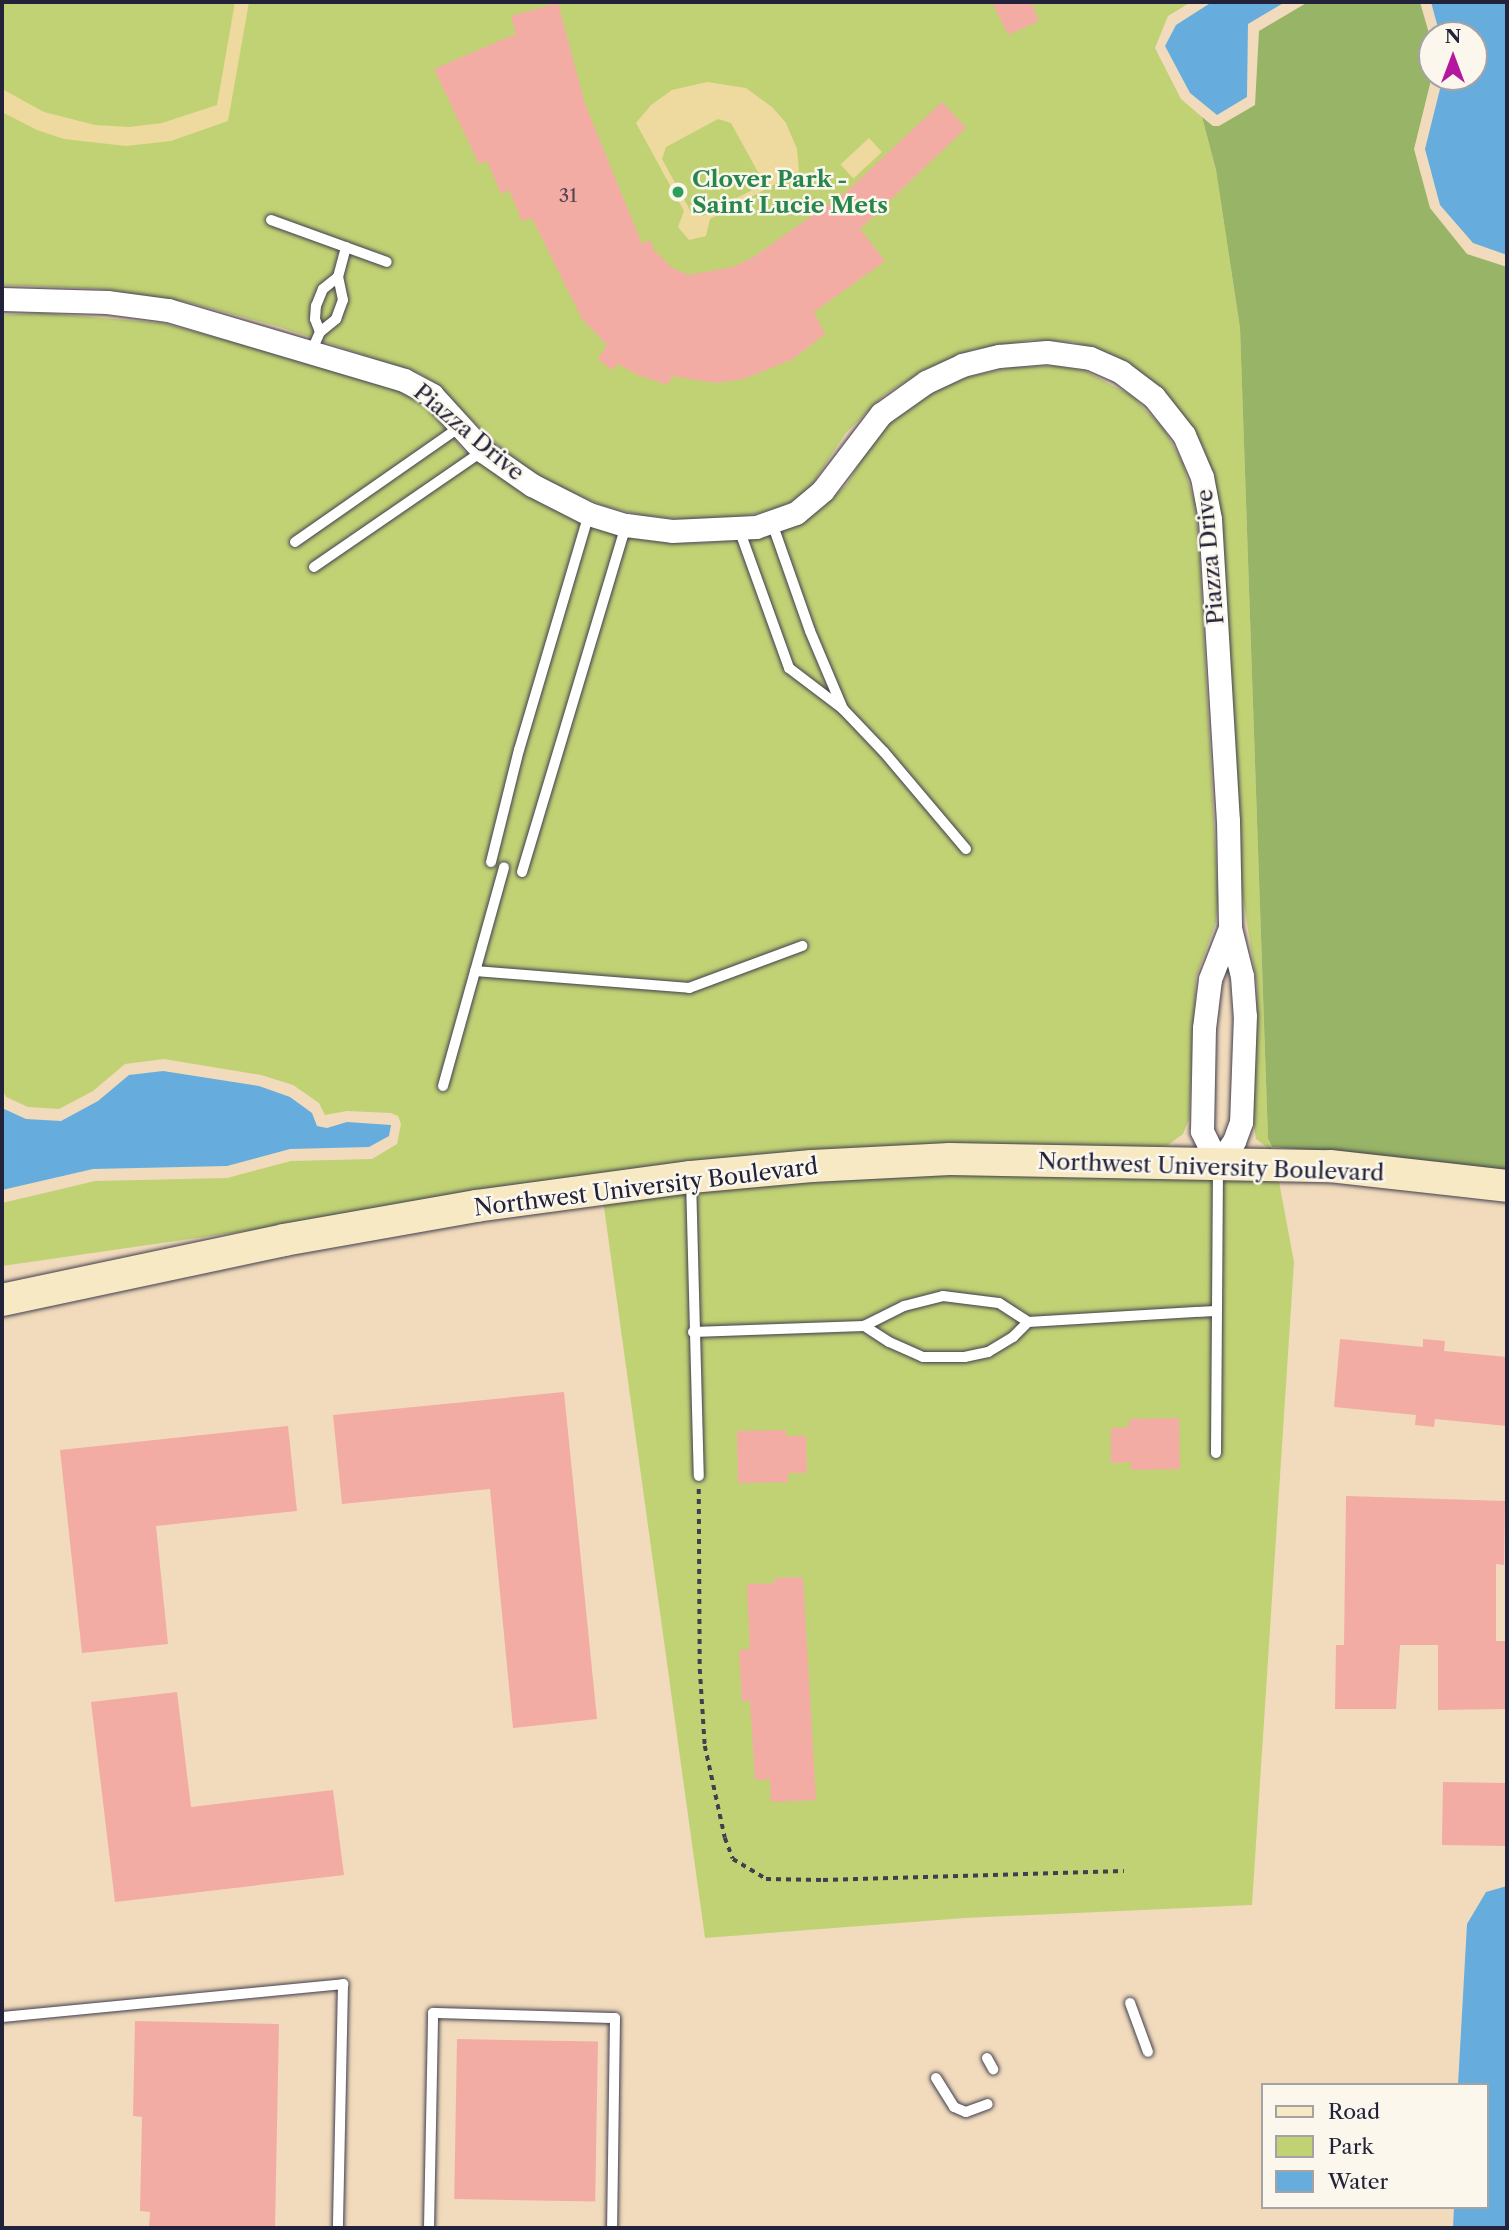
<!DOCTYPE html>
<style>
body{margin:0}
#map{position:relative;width:1509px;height:2230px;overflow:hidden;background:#f1dbbc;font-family:"Libre Caslon Text",serif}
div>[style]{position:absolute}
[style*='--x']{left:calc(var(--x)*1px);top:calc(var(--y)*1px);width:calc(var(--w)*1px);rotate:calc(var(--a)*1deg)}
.green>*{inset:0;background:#c1d275}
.forest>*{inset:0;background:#98b466}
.sand>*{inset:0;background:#eeda9e;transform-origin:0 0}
.water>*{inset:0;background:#66addd}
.building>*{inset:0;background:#f3aca4;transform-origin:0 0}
.path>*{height:3.5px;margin-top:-1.75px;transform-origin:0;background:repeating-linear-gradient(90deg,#413e4e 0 5px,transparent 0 10px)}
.roads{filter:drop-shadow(0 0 2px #413e4e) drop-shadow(0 0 2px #413e4e)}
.lane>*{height:10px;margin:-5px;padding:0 5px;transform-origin:5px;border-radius:5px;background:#fff}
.street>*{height:23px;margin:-11.5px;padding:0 11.5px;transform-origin:11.5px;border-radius:11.5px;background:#fff}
.secondary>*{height:32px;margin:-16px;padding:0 16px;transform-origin:16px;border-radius:16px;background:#f6e9c3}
.dots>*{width:19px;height:19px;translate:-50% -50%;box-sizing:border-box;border:4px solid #fbf7ec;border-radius:50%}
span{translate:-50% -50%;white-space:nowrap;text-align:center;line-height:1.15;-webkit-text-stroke:5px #fbf7ec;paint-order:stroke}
.number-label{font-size:19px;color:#564455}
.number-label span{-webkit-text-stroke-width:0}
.leisure-label{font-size:23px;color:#27864d;font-weight:700}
.left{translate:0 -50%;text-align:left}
.street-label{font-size:23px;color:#22223b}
.frame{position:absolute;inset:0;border:4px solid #22223b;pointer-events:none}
.legend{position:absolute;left:1261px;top:2083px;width:228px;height:126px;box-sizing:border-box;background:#fbf7ec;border:2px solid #a4a2a5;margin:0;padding:9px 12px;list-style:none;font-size:21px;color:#22223b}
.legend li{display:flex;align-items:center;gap:14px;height:35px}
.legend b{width:35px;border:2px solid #a4a2a5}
.north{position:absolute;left:1418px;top:21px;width:70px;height:70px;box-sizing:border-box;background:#fbf7ec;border:2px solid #a4a2a5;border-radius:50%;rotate:0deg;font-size:19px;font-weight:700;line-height:28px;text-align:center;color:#22223b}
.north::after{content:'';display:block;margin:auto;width:24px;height:32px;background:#b5179e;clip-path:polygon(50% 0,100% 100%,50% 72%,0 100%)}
</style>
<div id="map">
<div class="green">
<i style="clip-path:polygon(2px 2px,1191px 2px,1168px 16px,1155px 48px,1181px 99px,1202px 117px,1216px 170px,1240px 328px,1268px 1139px,1273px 1152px,1256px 1139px,1253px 1120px,1257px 986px,1242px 892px,1220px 512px,1211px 468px,1203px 447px,1185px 417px,1158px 385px,1118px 357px,1074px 342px,1031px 340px,972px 350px,924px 370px,884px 395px,845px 434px,811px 486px,798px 498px,778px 508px,742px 517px,692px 520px,645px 516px,604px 506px,555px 485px,521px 464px,490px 438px,434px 382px,418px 373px,280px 327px,187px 302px,103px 289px,2px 285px)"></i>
<i style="clip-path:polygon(43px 313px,162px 323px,327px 367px,407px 394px,429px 408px,464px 451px,539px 502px,610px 532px,660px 541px,700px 543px,755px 539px,798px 525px,824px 507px,847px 484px,873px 441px,891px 422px,937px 390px,968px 377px,1014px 367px,1056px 366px,1085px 371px,1132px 396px,1164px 429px,1183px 464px,1195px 504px,1199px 544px,1218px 899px,1216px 922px,1196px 977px,1189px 1119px,1183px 1134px,1168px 1145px,1156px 1148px,377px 1212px,2px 1266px,2px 1203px,95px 1181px,227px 1178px,291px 1161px,372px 1159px,397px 1144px,401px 1124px,398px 1116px,391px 1113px,347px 1111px,325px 1115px,319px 1103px,293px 1085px,261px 1075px,164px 1059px,125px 1064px,93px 1091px,59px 1109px,28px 1107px,6px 1097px,2px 1089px,2px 315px)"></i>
<i style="clip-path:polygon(952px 1171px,1278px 1176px,1294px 1262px,1252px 1905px,965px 1918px,705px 1938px,603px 1200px,693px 1188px)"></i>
</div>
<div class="forest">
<i style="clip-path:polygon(1308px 2px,1420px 2px,1432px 44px,1432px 76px,1414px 149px,1430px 208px,1467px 254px,1507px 267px,1507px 1174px,1394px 1157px,1272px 1147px,1268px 1139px,1240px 328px,1216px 170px,1202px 117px,1213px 126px,1219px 126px,1255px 105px,1259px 31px)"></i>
</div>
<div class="sand">
<i style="clip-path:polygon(235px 2px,249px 2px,228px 121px,171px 141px,126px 146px,64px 139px,37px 130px,2px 112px,2px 89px,44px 112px,95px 125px,129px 127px,162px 123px,217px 105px)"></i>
<i style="clip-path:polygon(evenodd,707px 82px,746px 88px,772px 107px,786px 123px,797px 149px,799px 171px,710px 219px,706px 236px,689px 240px,678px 227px,684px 211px,636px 123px,651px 105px,672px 90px,707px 82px,718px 119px,731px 123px,759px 174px,756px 188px,703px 216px,691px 212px,662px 159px,666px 147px,718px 119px)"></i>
<i style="left:869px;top:138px;width:19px;height:39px;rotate:47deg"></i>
</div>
<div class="water">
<i style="clip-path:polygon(1212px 2px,1285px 2px,1248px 24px,1247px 97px,1217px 115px,1190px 93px,1165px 46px,1176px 25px)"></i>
<i style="clip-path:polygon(1431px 2px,1507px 2px,1507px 255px,1473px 243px,1440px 205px,1425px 149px,1443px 77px,1474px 77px,1474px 35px,1440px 35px)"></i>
<i style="clip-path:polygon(163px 1071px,259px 1086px,290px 1097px,312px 1113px,317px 1126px,327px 1128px,347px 1122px,391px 1125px,389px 1136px,369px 1147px,290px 1149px,227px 1166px,93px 1169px,2px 1190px,2px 1108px,26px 1119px,61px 1121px,98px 1101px,129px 1075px)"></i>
<i style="clip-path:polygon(1507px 1886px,1507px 2228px,1453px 2228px,1454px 2207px,1486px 2207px,1486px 2085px,1458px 2085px,1467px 1924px,1486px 1892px)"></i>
</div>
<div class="building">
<i style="clip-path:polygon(992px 2px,1031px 2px,1039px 21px,1008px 35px)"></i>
<i style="clip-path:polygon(558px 3px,585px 104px,642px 244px,650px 240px,654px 250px,671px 267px,688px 275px,733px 267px,752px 258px,846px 192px,942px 102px,966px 128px,860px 229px,885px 261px,814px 312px,825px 334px,793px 359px,744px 379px,715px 383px,672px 376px,668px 385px,640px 376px,618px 364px,612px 370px,598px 359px,607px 345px,582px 319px,532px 218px,522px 221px,509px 190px,501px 194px,487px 161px,479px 164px,434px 69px,516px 34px,511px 16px)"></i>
<i style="clip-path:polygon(1340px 1339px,1423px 1347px,1423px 1339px,1445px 1341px,1444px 1351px,1507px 1357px,1507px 1426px,1435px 1419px,1434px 1427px,1415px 1425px,1416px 1415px,1334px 1407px)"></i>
<i style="clip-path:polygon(564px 1392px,597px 1719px,513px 1728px,490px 1489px,342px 1504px,333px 1415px)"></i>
<i style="clip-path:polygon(1179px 1418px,1180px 1469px,1131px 1470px,1131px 1462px,1111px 1463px,1111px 1428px,1129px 1427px,1129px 1419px)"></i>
<i style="clip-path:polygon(288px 1426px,297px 1511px,156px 1526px,168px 1644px,82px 1653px,60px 1450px)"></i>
<i style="clip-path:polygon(786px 1430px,786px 1436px,806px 1436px,807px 1473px,788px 1473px,788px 1482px,738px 1483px,737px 1431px)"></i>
<i style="clip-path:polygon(1346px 1496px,1505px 1501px,1504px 1565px,1496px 1564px,1496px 1641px,1505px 1641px,1506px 1709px,1438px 1710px,1438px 1645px,1400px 1645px,1396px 1709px,1335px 1709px,1336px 1645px,1344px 1645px)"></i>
<i style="clip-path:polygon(803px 1577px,816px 1800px,771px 1802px,770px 1779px,755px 1780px,750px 1701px,742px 1701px,739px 1650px,750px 1649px,747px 1584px,775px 1583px,775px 1578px)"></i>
<i style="clip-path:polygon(177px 1692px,191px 1807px,333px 1790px,344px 1875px,115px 1902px,91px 1702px)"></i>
<i style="left:1443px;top:1782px;width:64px;height:63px;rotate:1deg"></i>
<i style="clip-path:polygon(135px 2021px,279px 2024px,275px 2228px,149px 2228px,150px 2212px,140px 2211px,142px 2117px,133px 2116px)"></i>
<i style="left:457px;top:2039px;width:141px;height:160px;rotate:1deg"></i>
</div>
<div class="path">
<i style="--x:699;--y:1489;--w:180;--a:89.7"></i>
<i style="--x:700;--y:1669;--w:77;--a:86.3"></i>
<i style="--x:705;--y:1746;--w:94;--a:77.7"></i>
<i style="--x:725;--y:1838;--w:22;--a:69"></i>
<i style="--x:733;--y:1859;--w:39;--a:31"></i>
<i style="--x:766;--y:1879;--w:57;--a:1"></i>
<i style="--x:823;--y:1880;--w:301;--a:-1.7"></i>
</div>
<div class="roads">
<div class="lane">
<i style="--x:271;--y:220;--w:123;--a:19.9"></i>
<i style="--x:320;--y:332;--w:14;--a:-111"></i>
<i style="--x:315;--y:319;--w:13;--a:-86"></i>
<i style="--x:316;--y:306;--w:18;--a:-68"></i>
<i style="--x:323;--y:289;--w:19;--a:-39"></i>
<i style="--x:312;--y:350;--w:20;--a:-66"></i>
<i style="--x:320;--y:332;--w:21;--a:-39"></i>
<i style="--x:336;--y:319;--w:20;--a:-70"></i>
<i style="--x:343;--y:300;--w:24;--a:-102"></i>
<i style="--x:338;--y:277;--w:31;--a:-75"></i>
<i style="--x:772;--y:523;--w:114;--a:70.6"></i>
<i style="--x:810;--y:631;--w:85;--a:67.1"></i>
<i style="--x:739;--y:529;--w:148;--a:70.2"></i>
<i style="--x:789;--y:668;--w:68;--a:37.2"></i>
<i style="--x:843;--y:709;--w:59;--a:46.4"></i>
<i style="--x:884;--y:752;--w:127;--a:49.8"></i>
<i style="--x:295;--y:542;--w:201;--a:-34.9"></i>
<i style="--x:314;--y:567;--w:205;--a:-34.5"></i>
<i style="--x:491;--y:862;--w:115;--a:-76"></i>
<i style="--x:519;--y:750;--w:246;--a:-73.5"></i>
<i style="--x:522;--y:872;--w:362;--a:-73.3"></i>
<i style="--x:475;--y:971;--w:215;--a:4.5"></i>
<i style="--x:689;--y:988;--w:121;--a:-20.4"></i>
<i style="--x:443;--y:1086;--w:227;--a:-74.4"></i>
<i style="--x:691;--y:1179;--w:297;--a:88.5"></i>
<i style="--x:1028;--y:1322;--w:187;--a:-3.4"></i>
<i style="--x:693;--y:1332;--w:171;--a:-2"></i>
<i style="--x:864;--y:1326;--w:45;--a:-26.6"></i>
<i style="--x:904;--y:1306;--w:40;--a:-14.4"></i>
<i style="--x:943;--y:1296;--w:56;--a:7.1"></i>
<i style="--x:999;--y:1303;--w:35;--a:33"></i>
<i style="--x:1028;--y:1322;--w:21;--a:135"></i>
<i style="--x:1013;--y:1337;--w:29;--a:149"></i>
<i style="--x:988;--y:1352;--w:24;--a:168"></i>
<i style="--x:965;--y:1357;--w:42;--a:180"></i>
<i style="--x:923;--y:1357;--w:37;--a:-156"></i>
<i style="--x:889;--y:1342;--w:30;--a:-147"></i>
<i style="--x:1216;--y:1453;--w:286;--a:-89.6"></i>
<i style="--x:1130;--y:2003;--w:52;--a:69.8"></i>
<i style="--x:2;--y:2017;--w:343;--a:-5.5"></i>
<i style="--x:343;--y:1984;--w:244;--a:91.2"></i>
<i style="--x:987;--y:2058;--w:13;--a:61"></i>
<i style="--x:936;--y:2078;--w:34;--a:58"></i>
<i style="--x:954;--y:2107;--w:13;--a:23"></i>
<i style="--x:966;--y:2112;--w:23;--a:-20"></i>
<i style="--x:429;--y:2228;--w:215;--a:-88.9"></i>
<i style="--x:433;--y:2013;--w:182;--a:1.6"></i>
<i style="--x:615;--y:2018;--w:210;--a:90.8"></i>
</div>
<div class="street">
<i style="--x:2;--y:299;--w:105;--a:1.6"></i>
<i style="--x:107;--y:302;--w:62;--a:7.5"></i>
<i style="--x:168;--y:310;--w:246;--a:16.5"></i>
<i style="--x:404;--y:380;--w:32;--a:28"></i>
<i style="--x:432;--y:395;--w:76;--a:47.7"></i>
<i style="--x:483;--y:451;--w:60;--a:34.8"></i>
<i style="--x:532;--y:485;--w:64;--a:27"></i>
<i style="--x:589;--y:514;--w:39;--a:17"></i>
<i style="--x:626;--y:525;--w:46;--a:7.4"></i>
<i style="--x:672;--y:531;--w:84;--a:-2.7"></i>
<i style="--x:756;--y:527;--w:42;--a:-19.3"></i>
<i style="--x:796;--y:513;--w:35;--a:-40"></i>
<i style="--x:823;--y:490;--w:96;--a:-52.7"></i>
<i style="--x:881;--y:414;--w:55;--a:-35.4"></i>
<i style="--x:926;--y:382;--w:40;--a:-25"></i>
<i style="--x:962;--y:365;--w:38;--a:-14"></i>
<i style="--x:999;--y:356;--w:48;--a:-4.8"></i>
<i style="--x:1047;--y:352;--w:43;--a:7.9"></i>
<i style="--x:1090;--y:358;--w:34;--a:24"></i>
<i style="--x:1121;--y:372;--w:41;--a:37.1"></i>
<i style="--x:1154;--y:397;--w:48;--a:51.7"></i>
<i style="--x:1184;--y:435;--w:46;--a:66.8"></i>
<i style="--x:1202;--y:477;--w:43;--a:79.2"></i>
<i style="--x:1210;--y:519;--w:302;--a:86.6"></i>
<i style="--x:1228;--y:820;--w:108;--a:88.9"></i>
<i style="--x:1230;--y:928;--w:49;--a:76"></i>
<i style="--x:1242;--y:976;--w:39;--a:86"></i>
<i style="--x:1245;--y:1015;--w:107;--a:92.1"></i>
<i style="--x:1241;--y:1122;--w:20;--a:110"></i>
<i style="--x:1234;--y:1141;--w:28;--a:125"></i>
<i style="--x:1218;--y:1164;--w:37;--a:-116"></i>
<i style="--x:1202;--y:1131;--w:103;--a:-88.9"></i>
<i style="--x:1204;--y:1028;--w:49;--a:-83"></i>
<i style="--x:1210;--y:979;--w:55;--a:-68.6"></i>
</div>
<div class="secondary">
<i style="--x:2;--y:1300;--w:288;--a:-12"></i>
<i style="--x:284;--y:1240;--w:195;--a:-10"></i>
<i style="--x:476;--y:1206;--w:217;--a:-7.7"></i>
<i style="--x:691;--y:1177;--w:121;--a:-5.2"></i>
<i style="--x:812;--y:1166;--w:138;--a:-2.9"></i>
<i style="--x:950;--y:1159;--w:380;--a:1.1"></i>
<i style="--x:1330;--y:1166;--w:178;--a:6.4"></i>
</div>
</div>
<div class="dots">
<i style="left:678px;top:192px;background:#2e9e5b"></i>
</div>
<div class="number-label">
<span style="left:568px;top:196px">31</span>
</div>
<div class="leisure-label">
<span class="left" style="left:692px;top:192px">Clover Park -<br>Saint Lucie Mets</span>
</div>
<div class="street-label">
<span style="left:469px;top:432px;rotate:40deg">Piazza Drive</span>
<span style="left:1210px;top:557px;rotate:-95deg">Piazza Drive</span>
<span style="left:1211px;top:1167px;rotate:2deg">Northwest University Boulevard</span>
<span style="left:646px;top:1187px;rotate:-7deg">Northwest University Boulevard</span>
</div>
<div class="frame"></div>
<ul class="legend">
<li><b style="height:9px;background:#f6e9c3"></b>Road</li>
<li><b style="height:19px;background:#c1d275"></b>Park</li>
<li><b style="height:19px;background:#66addd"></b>Water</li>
</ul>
<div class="north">N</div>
</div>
